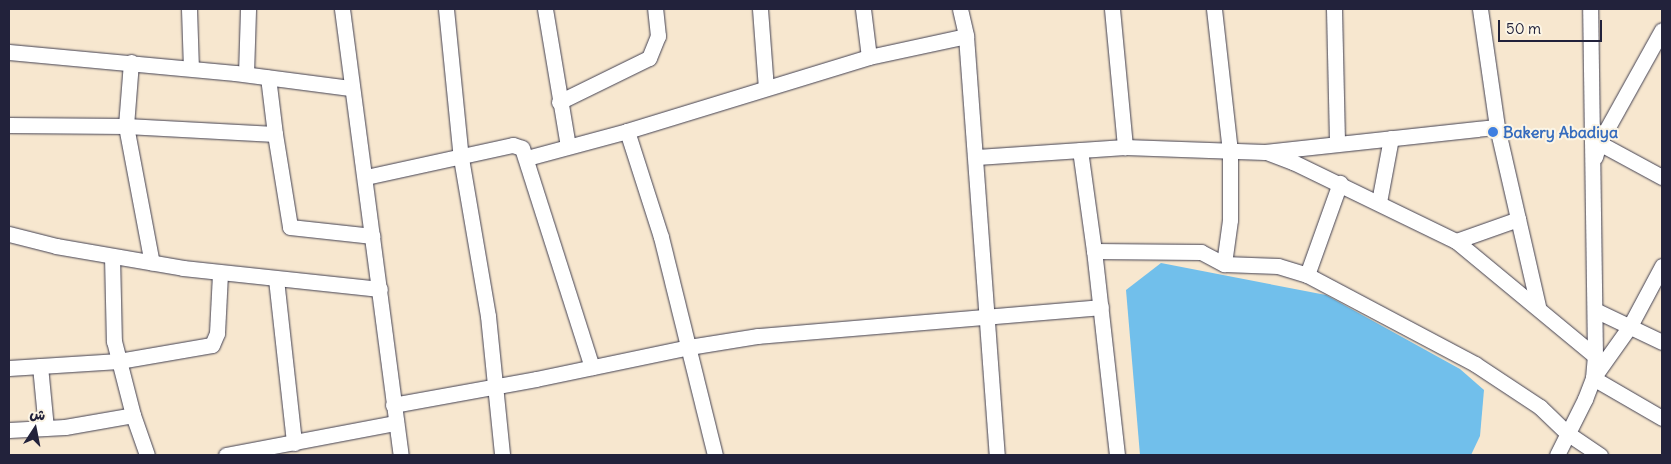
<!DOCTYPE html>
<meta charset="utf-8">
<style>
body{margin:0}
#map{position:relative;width:1671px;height:464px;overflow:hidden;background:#f7e7cf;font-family:Delius,"Playpen Sans Arabic",sans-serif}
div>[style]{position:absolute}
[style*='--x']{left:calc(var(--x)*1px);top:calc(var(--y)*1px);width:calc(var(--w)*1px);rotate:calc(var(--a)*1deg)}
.water>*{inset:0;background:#71bfeb}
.roads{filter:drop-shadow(0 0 1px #424051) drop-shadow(0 0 1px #424051)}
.minor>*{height:15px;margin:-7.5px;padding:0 7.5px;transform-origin:7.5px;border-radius:7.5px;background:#fff}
.dots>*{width:14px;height:14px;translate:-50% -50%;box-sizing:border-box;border:2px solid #fcf5e5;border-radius:50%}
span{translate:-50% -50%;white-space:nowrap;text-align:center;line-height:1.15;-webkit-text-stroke:4px #fcf5e5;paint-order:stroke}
.shop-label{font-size:16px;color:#366cbe;font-weight:700}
.left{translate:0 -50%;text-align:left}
.frame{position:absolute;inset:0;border:10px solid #22223b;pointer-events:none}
.north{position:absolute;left:10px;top:404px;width:50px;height:50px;-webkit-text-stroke:4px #fcf5e5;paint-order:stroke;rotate:11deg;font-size:14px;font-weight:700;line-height:20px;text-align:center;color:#22223b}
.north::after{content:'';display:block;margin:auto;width:18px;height:22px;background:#22223b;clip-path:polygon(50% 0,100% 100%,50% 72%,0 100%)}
.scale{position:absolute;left:1498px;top:20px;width:104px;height:22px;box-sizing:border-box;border:2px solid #22223b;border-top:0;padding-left:6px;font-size:15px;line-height:18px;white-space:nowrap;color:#22223b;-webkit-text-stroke:4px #fcf5e5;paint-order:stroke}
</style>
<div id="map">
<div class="water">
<i style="clip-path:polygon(1161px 263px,1326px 295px,1460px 369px,1484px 390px,1480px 436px,1471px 455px,1140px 455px,1126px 290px)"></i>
</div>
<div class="roads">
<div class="minor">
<i style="--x:189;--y:9;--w:59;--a:88.1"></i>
<i style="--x:342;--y:9;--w:450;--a:82.5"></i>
<i style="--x:446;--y:9;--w:150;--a:84.3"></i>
<i style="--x:461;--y:158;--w:160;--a:80.3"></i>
<i style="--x:488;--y:316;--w:140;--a:84.2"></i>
<i style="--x:545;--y:9;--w:139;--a:80.5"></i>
<i style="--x:760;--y:9;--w:79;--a:85.7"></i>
<i style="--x:863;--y:9;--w:48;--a:82.9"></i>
<i style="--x:960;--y:9;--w:28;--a:77"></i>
<i style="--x:1112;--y:9;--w:139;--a:84.6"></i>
<i style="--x:1214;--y:9;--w:143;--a:83.6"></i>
<i style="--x:1230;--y:151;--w:69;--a:90"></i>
<i style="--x:1230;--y:220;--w:44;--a:97.8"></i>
<i style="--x:1334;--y:9;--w:133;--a:88.7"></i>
<i style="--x:9;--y:52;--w:227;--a:5.3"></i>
<i style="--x:235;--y:73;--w:116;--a:7.4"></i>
<i style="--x:131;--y:62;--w:64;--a:94.5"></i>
<i style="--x:126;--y:126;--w:139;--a:79.3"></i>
<i style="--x:246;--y:74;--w:65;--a:-88.2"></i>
<i style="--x:559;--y:102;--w:100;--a:-26.1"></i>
<i style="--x:649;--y:58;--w:24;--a:-68"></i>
<i style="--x:658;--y:36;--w:27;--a:-96"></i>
<i style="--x:9;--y:125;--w:117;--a:0.5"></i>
<i style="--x:126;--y:126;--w:149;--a:3.1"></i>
<i style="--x:275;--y:134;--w:57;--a:-97"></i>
<i style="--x:1497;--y:127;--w:184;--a:77.1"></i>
<i style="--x:627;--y:131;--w:111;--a:72.2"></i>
<i style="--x:661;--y:237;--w:225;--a:76.1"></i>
<i style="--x:275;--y:134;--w:94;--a:80.8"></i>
<i style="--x:290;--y:227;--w:83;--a:6.2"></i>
<i style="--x:1599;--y:143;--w:72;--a:28.4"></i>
<i style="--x:1080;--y:150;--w:102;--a:82.1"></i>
<i style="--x:1269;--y:153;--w:26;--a:21"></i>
<i style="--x:1293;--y:162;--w:181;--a:25.9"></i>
<i style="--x:1456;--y:241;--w:180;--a:39.6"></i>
<i style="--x:977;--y:157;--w:148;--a:-3.9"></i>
<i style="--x:1125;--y:147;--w:140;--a:2"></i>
<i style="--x:1265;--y:152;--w:233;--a:-6.2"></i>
<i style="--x:1497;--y:127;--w:119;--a:-98.2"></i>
<i style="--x:1595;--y:157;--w:15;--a:-74"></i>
<i style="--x:1599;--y:143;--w:129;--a:-60.9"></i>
<i style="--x:527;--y:158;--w:104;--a:-15.1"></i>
<i style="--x:627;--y:131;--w:253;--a:-17"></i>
<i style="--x:869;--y:57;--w:99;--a:-12.2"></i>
<i style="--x:966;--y:36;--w:420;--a:85.8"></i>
<i style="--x:366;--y:177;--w:150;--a:-12.3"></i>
<i style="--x:513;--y:145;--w:9;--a:18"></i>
<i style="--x:522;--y:148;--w:230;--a:72.3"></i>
<i style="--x:1379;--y:202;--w:65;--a:-79.4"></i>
<i style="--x:9;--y:234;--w:49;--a:14.3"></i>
<i style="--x:56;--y:246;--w:129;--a:9.8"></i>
<i style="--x:183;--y:268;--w:198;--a:6.1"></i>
<i style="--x:1456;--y:241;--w:66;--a:-19.5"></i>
<i style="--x:112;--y:256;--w:85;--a:88.7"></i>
<i style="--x:114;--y:341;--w:76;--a:75.6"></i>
<i style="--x:1662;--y:266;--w:68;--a:118.1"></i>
<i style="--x:1630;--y:326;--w:64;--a:125.4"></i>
<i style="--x:1593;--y:378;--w:80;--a:30.1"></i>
<i style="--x:1307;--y:275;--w:98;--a:-70.3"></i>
<i style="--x:276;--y:279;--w:165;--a:83.7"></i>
<i style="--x:1597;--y:311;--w:72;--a:25.5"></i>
<i style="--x:40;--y:366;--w:62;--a:84.5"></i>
<i style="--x:9;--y:368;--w:110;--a:-3.6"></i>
<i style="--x:119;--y:361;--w:94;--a:-9.8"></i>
<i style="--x:212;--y:345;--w:13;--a:-67"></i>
<i style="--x:217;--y:333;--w:60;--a:-87.1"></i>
<i style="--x:393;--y:405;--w:145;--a:-10.3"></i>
<i style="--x:536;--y:379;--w:156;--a:-11.8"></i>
<i style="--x:689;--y:347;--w:70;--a:-9.1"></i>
<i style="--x:758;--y:336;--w:344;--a:-4.8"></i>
<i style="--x:9;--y:430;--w:56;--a:-3.1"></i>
<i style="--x:65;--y:427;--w:69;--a:-10"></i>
<i style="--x:133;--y:415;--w:42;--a:70.7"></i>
<i style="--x:226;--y:455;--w:173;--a:-10.7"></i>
<i style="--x:1117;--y:455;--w:205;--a:-96.4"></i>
<i style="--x:1094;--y:251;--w:107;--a:0.5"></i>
<i style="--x:1201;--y:252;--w:26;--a:28"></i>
<i style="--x:1224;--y:264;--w:54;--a:2.1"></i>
<i style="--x:1278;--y:266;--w:30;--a:17"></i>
<i style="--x:1307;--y:275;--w:190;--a:27.9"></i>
<i style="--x:1475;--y:364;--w:78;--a:33.5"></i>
<i style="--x:1540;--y:407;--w:37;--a:44"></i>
<i style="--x:1567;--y:433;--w:40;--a:34"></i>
<i style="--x:1557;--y:455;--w:63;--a:-63.4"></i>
<i style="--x:1585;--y:399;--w:22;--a:-69"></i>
<i style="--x:1593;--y:378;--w:22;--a:-85"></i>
<i style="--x:1595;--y:356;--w:347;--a:-90.8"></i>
</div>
</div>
<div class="dots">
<i style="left:1493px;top:132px;background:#3f7fe0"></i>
</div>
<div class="shop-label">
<span class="left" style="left:1503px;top:132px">Bakery Abadiya</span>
</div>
<div class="frame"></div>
<div class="north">ش</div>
<div class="scale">50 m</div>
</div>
